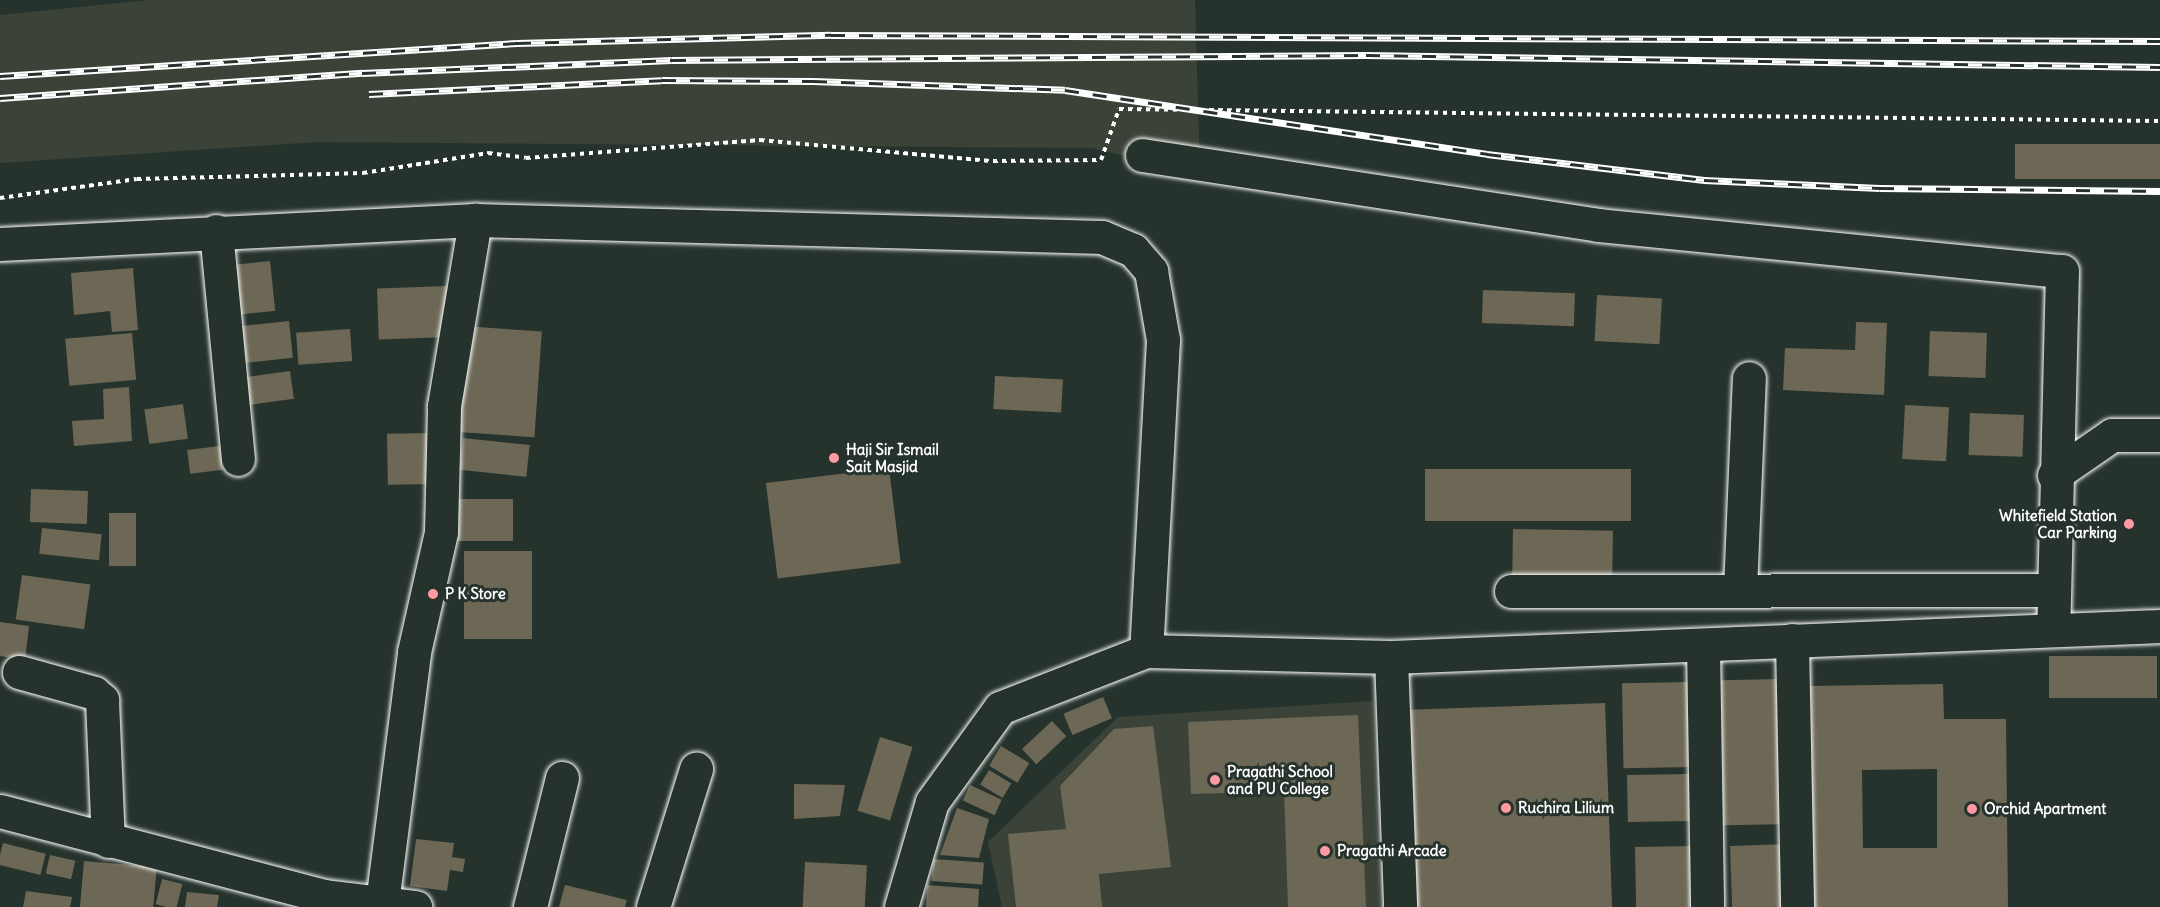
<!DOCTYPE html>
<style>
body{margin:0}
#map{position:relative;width:2160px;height:907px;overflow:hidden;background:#26332d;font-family:Delius,sans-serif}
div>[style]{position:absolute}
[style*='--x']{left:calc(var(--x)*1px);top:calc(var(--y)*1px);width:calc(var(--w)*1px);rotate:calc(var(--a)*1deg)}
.built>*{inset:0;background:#3b4339}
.building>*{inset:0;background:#6c6855;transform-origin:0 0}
.path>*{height:4px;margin-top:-2px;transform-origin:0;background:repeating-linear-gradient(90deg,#fff 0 4.5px,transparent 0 9px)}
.roads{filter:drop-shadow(0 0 2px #fff) drop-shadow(0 0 2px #fff)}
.minor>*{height:33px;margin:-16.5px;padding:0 16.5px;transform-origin:16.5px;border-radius:16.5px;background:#26332d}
.rail>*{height:7px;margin-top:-3.5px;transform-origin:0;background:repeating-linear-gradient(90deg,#26332d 0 14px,#fff 0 28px);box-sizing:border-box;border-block:2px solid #fff}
.dots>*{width:16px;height:16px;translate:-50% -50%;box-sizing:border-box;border:3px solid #26332d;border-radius:50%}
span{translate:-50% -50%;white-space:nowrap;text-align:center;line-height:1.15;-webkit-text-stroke:6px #26332d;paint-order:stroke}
.poi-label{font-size:15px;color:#fff;font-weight:700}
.left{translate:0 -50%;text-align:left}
.right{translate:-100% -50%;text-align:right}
</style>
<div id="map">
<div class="built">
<i style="clip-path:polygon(149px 0,1195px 0,1200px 173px,1092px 148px,317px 142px,0 163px,0 15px)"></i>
<i style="clip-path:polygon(1373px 701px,1380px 907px,1002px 907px,988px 842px,1118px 717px)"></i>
</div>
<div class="building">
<i style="left:2015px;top:144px;width:145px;height:35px"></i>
<i style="left:270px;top:261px;width:50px;height:45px;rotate:84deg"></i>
<i style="clip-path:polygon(133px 268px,138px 330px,112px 332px,110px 311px,74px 315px,71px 273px)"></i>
<i style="left:448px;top:286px;width:51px;height:71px;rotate:88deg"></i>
<i style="left:1483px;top:290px;width:92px;height:33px;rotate:2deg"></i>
<i style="left:1597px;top:295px;width:65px;height:46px;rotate:3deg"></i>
<i style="left:289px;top:321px;width:37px;height:59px;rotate:84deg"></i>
<i style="clip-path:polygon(1856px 322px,1887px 323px,1884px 395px,1783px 390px,1785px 348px,1855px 350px)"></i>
<i style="left:462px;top:326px;width:80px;height:106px;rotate:4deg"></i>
<i style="left:350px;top:329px;width:32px;height:54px;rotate:86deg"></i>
<i style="left:1930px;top:331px;width:57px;height:45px;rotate:2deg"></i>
<i style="left:132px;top:333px;width:47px;height:67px;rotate:85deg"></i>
<i style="left:290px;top:371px;width:28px;height:57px;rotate:82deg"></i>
<i style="left:995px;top:376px;width:68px;height:33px;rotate:3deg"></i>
<i style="clip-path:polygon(129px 387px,132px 441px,74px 446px,72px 421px,104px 419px,103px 389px)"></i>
<i style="left:183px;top:404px;width:35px;height:39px;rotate:82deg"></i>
<i style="left:1905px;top:405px;width:44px;height:54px;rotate:3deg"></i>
<i style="left:1970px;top:413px;width:54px;height:42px;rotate:2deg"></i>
<i style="left:437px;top:433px;width:51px;height:50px;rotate:89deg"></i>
<i style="left:463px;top:438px;width:67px;height:32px;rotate:6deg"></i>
<i style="left:220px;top:446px;width:24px;height:33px;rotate:83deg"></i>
<i style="left:889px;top:468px;width:96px;height:124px;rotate:83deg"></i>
<i style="left:1425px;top:469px;width:206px;height:52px"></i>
<i style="left:31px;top:489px;width:57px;height:33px;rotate:2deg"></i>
<i style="left:452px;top:499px;width:61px;height:42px"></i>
<i style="left:109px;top:513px;width:27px;height:53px"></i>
<i style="left:42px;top:528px;width:60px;height:26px;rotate:6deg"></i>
<i style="left:1513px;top:529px;width:100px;height:51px;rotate:1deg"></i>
<i style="left:464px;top:551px;width:68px;height:88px"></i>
<i style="left:22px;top:575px;width:69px;height:45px;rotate:8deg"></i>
<i style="clip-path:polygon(0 622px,29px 626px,25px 660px,0 656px)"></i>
<i style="left:2049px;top:656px;width:108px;height:42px"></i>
<i style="left:1787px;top:679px;width:145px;height:66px;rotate:89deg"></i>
<i style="left:1691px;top:682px;width:85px;height:69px;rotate:89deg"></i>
<i style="clip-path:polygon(evenodd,1943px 684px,1944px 719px,2006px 719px,2008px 907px,1809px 907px,1808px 686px,1943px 684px,1937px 769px,1937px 848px,1863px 848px,1862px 770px,1937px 769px)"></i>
<i style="left:1103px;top:697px;width:23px;height:43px;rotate:67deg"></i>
<i style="left:1605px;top:703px;width:204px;height:204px;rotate:88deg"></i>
<i style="clip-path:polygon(1358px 715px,1366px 907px,1288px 907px,1284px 791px,1191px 794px,1188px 722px)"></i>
<i style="left:1052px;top:721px;width:21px;height:41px;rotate:47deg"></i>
<i style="clip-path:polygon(1153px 726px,1171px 867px,1099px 874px,1102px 907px,1016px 907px,1008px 834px,1066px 829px,1060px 786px,1114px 729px)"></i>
<i style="left:880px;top:737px;width:34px;height:77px;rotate:17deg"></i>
<i style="left:1001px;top:746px;width:33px;height:23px;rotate:31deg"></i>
<i style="left:989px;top:770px;width:26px;height:17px;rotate:31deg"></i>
<i style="left:1690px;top:774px;width:47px;height:63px;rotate:89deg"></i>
<i style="clip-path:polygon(794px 784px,845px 785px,840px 816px,794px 819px)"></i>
<i style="left:970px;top:785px;width:35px;height:17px;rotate:25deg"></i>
<i style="clip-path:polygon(957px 808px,989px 819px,979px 858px,940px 855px)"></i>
<i style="clip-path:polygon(416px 839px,454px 843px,452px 857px,465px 859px,463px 872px,450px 870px,447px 891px,410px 886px)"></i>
<i style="left:3px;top:843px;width:44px;height:22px;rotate:14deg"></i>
<i style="left:1789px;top:844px;width:63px;height:59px;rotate:88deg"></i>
<i style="left:1695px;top:846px;width:61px;height:60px;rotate:89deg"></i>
<i style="left:50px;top:855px;width:26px;height:19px;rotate:13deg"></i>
<i style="left:933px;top:859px;width:51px;height:22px;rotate:4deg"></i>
<i style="left:84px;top:861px;width:73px;height:46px;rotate:5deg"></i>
<i style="left:805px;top:862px;width:62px;height:45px;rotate:3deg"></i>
<i style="left:162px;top:879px;width:21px;height:26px;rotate:14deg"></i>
<i style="clip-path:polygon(565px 885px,627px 900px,625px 907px,559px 907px)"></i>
<i style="clip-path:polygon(927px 885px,979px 889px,978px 907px,926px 907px)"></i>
<i style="clip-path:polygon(26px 891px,72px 897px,70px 907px,23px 907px)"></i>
<i style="clip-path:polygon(187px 892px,219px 895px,217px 907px,185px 907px)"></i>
</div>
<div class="path">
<i style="--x:0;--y:198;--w:138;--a:-7.9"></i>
<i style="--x:137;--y:179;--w:226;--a:-1.5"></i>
<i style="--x:363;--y:173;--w:127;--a:-9.1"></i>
<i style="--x:488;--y:153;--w:38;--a:7"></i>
<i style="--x:526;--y:158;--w:235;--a:-4.4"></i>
<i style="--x:760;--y:140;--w:234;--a:5.2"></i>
<i style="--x:993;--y:161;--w:108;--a:-0.5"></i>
<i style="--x:1101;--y:160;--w:54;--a:-70.6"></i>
<i style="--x:1119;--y:109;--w:1041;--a:0.66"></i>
</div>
<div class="roads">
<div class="minor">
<i style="--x:1142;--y:155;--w:461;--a:8.7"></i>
<i style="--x:1598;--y:225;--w:466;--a:5.7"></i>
<i style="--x:2062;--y:271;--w:358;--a:91.4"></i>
<i style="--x:216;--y:231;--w:229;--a:84.5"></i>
<i style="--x:0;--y:244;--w:476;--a:-2.9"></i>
<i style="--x:475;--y:220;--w:627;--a:1.55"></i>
<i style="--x:1102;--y:237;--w:34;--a:23"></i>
<i style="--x:1133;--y:250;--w:28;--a:49"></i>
<i style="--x:1151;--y:271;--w:70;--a:80.1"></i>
<i style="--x:1163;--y:340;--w:311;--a:93.1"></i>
<i style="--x:2054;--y:475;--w:70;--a:-34.6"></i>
<i style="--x:2112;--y:435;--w:48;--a:0"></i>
<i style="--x:1740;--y:590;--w:212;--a:-87.6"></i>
<i style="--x:1511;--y:591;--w:542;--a:-0.11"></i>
<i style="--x:1792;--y:640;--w:267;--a:88.9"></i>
<i style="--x:1703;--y:646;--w:261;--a:89.1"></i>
<i style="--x:1391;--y:657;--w:250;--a:87.9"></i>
<i style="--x:19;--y:672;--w:78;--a:15.6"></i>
<i style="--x:94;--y:693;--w:11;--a:41"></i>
<i style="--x:102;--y:700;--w:141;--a:87.6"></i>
<i style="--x:0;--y:811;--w:334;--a:14.7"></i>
<i style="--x:323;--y:896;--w:93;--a:6.8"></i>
<i style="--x:382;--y:903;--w:253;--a:-82.7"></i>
<i style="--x:414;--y:652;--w:123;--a:-77.3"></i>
<i style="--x:441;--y:532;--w:126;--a:-88.6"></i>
<i style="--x:444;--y:406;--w:189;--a:-80.5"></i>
<i style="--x:530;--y:907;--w:133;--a:-76.1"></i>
<i style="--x:653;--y:907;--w:145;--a:-72.7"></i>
<i style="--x:901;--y:907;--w:109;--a:-73.6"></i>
<i style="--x:932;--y:802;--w:116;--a:-54.1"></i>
<i style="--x:1000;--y:708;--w:157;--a:-21.3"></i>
<i style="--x:1146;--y:651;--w:245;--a:1.4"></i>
<i style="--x:1391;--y:657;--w:770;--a:-2.31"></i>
</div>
</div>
<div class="rail">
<i style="--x:0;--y:76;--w:518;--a:-3.65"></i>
<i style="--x:517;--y:43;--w:314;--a:-1.5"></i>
<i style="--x:831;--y:35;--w:1329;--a:0.26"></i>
<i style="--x:369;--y:94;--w:293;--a:-2.7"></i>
<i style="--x:662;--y:80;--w:151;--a:0.4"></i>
<i style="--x:813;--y:81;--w:252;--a:2"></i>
<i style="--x:1065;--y:90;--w:427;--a:8.6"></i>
<i style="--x:1487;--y:154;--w:219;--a:6.8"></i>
<i style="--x:1704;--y:180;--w:176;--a:2.6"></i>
<i style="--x:1880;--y:188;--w:280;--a:0.6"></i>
<i style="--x:0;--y:98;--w:363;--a:-4"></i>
<i style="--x:362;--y:73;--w:310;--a:-2.4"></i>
<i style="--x:672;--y:60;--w:694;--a:-0.41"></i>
<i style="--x:1366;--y:55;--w:794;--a:0.87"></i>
</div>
<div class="dots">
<i style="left:834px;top:458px;background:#ff9aa2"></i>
<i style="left:2129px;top:524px;background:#ff9aa2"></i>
<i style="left:433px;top:594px;background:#ff9aa2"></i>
<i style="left:1215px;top:780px;background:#ff9aa2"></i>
<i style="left:1506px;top:808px;background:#ff9aa2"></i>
<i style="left:1972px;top:809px;background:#ff9aa2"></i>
<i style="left:1325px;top:851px;background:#ff9aa2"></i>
</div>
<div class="poi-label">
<span class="left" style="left:846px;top:458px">Haji Sir Ismail<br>Sait Masjid</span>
<span class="right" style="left:2117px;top:524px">Whitefield Station<br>Car Parking</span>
<span class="left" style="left:445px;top:594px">P K Store</span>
<span class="left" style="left:1227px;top:780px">Pragathi School<br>and PU College</span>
<span class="left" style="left:1518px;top:808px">Ruchira Lilium</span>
<span class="left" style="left:1984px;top:809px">Orchid Apartment</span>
<span class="left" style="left:1337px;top:851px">Pragathi Arcade</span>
</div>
</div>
